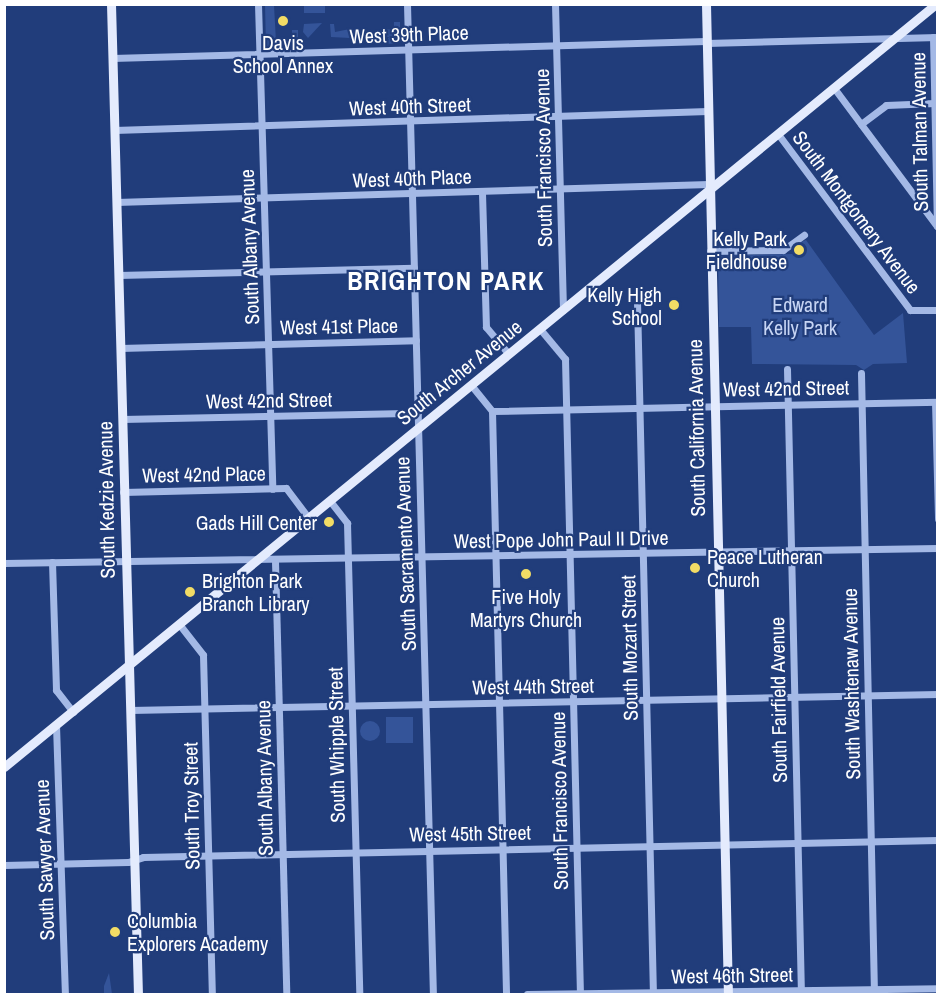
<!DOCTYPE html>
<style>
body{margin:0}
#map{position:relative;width:942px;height:999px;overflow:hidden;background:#213d7b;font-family:"Archivo Narrow",sans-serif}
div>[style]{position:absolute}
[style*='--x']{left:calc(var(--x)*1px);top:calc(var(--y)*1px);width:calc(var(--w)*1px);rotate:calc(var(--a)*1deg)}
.green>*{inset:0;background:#345499;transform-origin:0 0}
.round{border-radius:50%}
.minor>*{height:7px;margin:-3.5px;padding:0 3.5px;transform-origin:3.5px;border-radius:3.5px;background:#a4b9e6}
.major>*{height:9px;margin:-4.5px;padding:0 4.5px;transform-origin:4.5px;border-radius:4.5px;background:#e4ebfd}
.dots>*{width:16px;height:16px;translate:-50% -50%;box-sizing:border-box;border:3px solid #213d7b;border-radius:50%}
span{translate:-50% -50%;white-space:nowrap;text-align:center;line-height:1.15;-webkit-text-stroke:4.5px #213d7b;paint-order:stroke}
.street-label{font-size:20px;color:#fff}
.poi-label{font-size:20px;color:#fff}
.right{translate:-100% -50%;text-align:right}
.left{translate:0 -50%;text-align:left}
.park-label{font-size:20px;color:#c7d5f4}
.district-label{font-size:26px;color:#fff;font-weight:700;letter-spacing:1.5px}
.frame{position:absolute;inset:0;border:6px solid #fff;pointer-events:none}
</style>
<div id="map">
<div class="green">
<i style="clip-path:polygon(265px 5px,274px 5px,276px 42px,292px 42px,292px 30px,298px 30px,298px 43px,266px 47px)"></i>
<i style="left:304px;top:5px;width:21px;height:8px"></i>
<i style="clip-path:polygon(394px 22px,400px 22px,400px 43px,385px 44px,389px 37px,384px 36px,384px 29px,394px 30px)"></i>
<i style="clip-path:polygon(322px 23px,308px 38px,303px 32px,304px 24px)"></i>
<i style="clip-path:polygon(330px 24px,334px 24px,335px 32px,350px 29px,350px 38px,331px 37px)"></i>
<i style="clip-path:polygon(806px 240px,874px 335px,903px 313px,907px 363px,873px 364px,864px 370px,856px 365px,752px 364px,751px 327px,719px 327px,718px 256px,792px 254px,792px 246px)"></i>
<i style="left:386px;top:717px;width:27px;height:26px"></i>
<i class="round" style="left:360px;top:721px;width:20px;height:20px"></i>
<i style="clip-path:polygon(109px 973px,112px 994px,104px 994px,104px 986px)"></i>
</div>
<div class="minor">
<i style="--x:258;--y:4;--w:485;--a:88.3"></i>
<i style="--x:407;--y:4;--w:990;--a:88.5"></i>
<i style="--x:555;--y:4;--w:306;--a:88.5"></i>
<i style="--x:933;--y:37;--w:189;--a:88.8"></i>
<i style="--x:706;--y:43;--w:232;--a:-1.5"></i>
<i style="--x:112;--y:58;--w:594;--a:-1.64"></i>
<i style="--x:834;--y:88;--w:172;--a:53.3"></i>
<i style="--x:861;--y:124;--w:31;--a:-37"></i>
<i style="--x:886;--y:105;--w:49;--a:-2.3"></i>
<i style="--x:114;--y:130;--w:594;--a:-1.83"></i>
<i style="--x:778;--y:134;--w:220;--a:53.1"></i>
<i style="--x:910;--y:310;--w:28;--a:0"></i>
<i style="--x:482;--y:193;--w:134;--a:88.3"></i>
<i style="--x:486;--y:327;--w:35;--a:50"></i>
<i style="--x:116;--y:202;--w:593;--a:-1.74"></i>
<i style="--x:710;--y:251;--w:73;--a:-0.8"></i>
<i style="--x:783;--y:250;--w:26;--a:-36"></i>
<i style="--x:118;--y:275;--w:296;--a:-1.4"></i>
<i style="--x:637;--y:301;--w:693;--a:88.68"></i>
<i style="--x:540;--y:329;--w:39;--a:50"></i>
<i style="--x:565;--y:359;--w:635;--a:88.65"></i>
<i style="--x:120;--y:348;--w:296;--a:-1.5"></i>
<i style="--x:787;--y:369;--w:625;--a:88.72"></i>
<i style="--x:861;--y:373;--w:621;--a:88.8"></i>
<i style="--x:471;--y:385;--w:33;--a:51"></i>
<i style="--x:492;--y:411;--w:583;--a:88.62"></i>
<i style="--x:935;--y:402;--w:117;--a:88.5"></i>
<i style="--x:492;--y:411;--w:446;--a:-1.2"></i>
<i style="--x:122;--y:419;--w:296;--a:-1.2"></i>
<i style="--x:123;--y:492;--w:163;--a:-1.4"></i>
<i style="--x:286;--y:488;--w:38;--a:53"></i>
<i style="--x:330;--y:501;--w:28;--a:52"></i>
<i style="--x:347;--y:523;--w:471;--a:88.5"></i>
<i style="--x:275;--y:561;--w:433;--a:88.5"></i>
<i style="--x:52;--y:562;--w:128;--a:88.2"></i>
<i style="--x:56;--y:690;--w:28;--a:52"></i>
<i style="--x:4;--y:563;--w:934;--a:-0.92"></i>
<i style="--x:179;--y:624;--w:39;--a:52"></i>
<i style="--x:203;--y:655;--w:339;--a:88.5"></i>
<i style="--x:130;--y:710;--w:808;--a:-1.13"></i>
<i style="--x:56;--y:725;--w:269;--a:88.1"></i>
<i style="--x:4;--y:865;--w:124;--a:-1.4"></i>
<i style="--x:128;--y:862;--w:16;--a:-18"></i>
<i style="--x:143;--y:857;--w:795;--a:-1.23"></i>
<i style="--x:527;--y:994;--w:411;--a:-0.8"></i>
</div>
<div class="major">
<i style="--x:111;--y:4;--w:990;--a:88.44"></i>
<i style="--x:706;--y:4;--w:990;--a:88.73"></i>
<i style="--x:4;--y:767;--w:1204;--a:-39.31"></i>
</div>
<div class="dots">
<i style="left:283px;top:21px;background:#f2dc65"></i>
<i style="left:799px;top:250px;background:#f2dc65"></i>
<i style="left:674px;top:305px;background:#f2dc65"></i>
<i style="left:329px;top:522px;background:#f2dc65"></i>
<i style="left:695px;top:568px;background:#f2dc65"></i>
<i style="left:526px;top:574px;background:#f2dc65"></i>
<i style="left:190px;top:592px;background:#f2dc65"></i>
<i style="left:115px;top:932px;background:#f2dc65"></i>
</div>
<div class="street-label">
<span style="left:409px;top:34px;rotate:-2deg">West 39th Place</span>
<span style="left:410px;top:106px;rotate:-2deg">West 40th Street</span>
<span style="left:919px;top:132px;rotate:-91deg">South Talman Avenue</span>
<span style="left:543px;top:158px;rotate:-91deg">South Francisco Avenue</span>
<span style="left:412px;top:178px;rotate:-2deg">West 40th Place</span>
<span style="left:857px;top:212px;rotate:53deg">South Montgomery Avenue</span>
<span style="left:249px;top:247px;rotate:-92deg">South Albany Avenue</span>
<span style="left:339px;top:326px;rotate:-1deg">West 41st Place</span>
<span style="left:459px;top:372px;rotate:-39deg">South Archer Avenue</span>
<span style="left:786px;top:388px;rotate:-1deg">West 42nd Street</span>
<span style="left:269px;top:400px;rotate:-1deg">West 42nd Street</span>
<span style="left:696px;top:428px;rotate:-91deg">South California Avenue</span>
<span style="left:204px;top:474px;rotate:-1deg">West 42nd Place</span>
<span style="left:106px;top:500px;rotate:-91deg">South Kedzie Avenue</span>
<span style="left:561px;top:539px;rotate:-1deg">West Pope John Paul II Drive</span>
<span style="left:405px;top:554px;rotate:-92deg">South Sacramento Avenue</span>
<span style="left:629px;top:648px;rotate:-91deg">South Mozart Street</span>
<span style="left:851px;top:684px;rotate:-91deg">South Washtenaw Avenue</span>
<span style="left:533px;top:686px;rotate:-1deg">West 44th Street</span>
<span style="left:778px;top:700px;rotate:-91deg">South Fairfield Avenue</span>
<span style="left:336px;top:745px;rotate:-91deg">South Whipple Street</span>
<span style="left:264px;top:778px;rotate:-91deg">South Albany Avenue</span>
<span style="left:559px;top:801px;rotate:-91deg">South Francisco Avenue</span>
<span style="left:191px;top:806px;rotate:-91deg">South Troy Street</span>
<span style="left:470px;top:833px;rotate:-1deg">West 45th Street</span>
<span style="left:44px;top:860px;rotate:-92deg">South Sawyer Avenue</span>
<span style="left:732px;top:975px;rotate:-1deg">West 46th Street</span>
</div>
<div class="poi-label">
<span style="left:283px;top:54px">Davis<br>School Annex</span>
<span class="right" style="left:787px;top:250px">Kelly Park<br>Fieldhouse</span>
<span class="right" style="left:662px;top:306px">Kelly High<br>School</span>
<span class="right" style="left:317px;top:522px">Gads Hill Center</span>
<span class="left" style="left:707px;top:568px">Peace Lutheran<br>Church</span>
<span class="left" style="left:202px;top:592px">Brighton Park<br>Branch Library</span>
<span style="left:526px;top:608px">Five Holy<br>Martyrs Church</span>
<span class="left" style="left:127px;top:932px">Columbia<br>Explorers Academy</span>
</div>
<div class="park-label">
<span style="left:800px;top:316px">Edward<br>Kelly Park</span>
</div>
<div class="district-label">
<span style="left:446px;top:281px">BRIGHTON PARK</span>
</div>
<div class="frame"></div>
</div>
